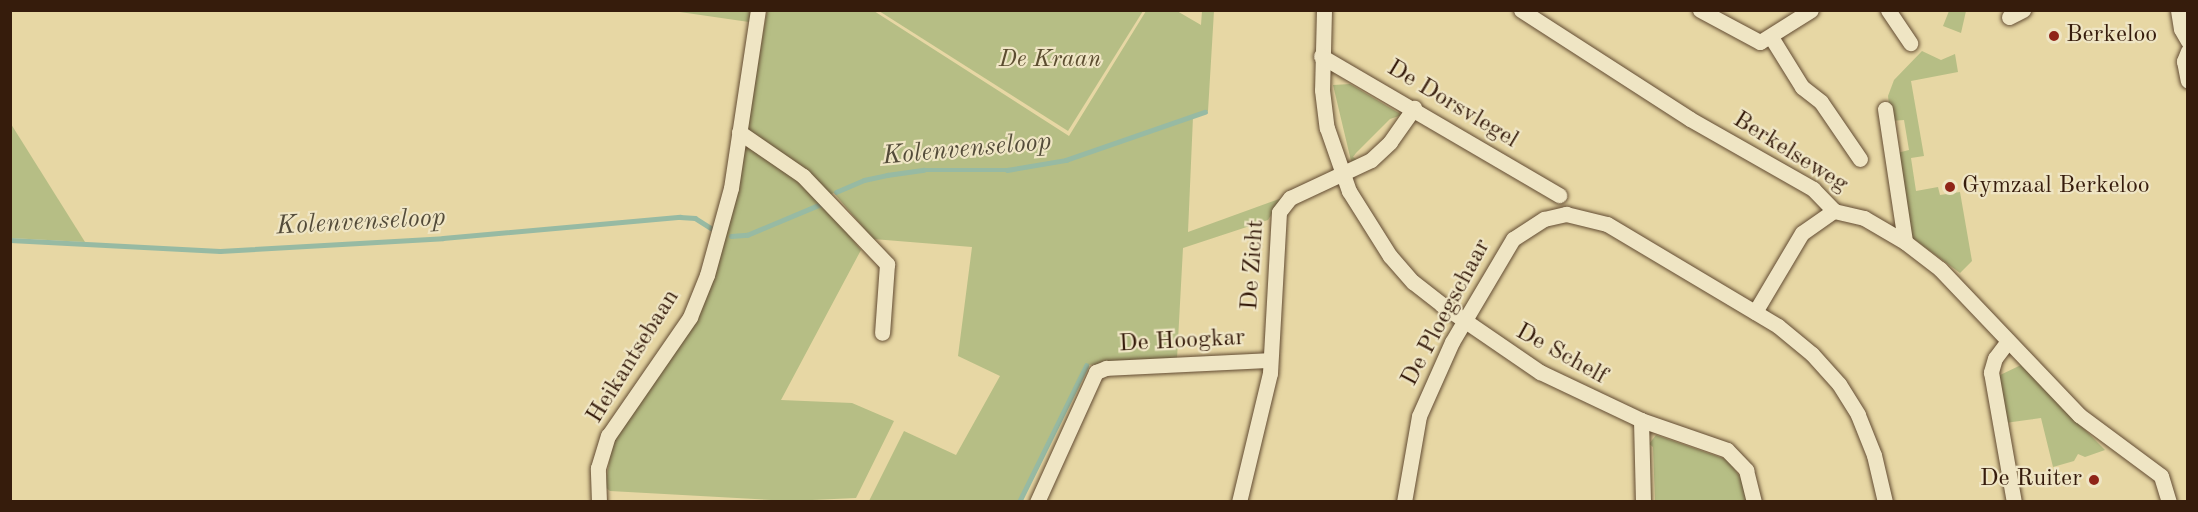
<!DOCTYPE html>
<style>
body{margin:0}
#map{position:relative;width:2198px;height:512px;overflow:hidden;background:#e7d7a4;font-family:"Old Standard TT",serif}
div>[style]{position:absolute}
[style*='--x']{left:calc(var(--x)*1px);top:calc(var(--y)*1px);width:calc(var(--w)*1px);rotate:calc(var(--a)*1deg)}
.green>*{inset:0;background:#b6be85}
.stream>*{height:4.5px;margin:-2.25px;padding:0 2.25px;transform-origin:2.25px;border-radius:2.25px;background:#97baa3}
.roads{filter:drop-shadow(0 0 2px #624b32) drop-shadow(0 0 2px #624b32)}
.minor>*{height:15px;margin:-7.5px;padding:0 7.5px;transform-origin:7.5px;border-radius:7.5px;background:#efe5c4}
.dots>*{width:16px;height:16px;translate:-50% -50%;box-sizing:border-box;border:3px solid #efe5c4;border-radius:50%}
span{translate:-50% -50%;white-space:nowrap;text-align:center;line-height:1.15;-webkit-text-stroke:4.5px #efe5c4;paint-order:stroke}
.poi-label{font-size:24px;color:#361c0c}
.left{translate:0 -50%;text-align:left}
.right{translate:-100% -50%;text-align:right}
.park-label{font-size:24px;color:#5c4d30;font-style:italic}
.street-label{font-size:24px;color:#361c0c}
.water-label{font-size:26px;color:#534b39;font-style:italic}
.frame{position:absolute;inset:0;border:12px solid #361c0c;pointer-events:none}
</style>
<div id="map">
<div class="green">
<i style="clip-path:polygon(673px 11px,751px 11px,749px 22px)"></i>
<i style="clip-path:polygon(767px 11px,874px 11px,1069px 136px,1146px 11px,1177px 11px,1201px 25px,1202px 11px,1214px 11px,1208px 111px,1193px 117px,1188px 232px,1282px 198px,1268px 220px,1183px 248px,1177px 359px,1087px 365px,1018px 501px,869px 501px,904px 431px,956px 455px,1000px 376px,958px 356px,972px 247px,873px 239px,834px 193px,820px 199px,861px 250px,781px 400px,852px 403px,894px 421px,856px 498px,790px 501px,610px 491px,605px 487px,613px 440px,687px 330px,744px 146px)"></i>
<i style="clip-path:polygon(879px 11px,1143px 11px,1068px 131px)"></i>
<i style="clip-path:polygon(1949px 11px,1966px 11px,1961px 33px,1943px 26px)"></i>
<i style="clip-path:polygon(1922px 51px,1941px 60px,1955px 54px,1958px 72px,1911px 81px,1924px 156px,1911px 158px,1916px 191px,1938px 187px,1940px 195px,1960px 192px,1972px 261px,1960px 273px,1910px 236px,1897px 153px,1909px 150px,1904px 120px,1891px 121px,1888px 96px,1894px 80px)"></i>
<i style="clip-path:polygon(1350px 84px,1402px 115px,1390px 119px,1356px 153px,1353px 157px,1359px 161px,1352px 165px,1333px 85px)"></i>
<i style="clip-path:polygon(11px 124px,85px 242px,11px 238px)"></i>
<i style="clip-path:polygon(2021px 365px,2105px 450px,2085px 457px,2078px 454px,2074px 461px,2053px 467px,2041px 418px,2005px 423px,1996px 377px)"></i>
<i style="clip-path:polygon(1656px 435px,1728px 460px,1742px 480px,1746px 501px,1655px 501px,1653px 447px,1649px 444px)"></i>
</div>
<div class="stream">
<i style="--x:836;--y:192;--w:30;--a:-23"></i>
<i style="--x:864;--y:180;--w:24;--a:-12"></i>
<i style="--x:887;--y:175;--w:37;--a:-8"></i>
<i style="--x:924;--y:170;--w:83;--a:0"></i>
<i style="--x:1007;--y:170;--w:60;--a:-9.6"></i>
<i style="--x:1066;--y:160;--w:147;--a:-19.1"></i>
<i style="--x:731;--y:236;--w:16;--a:-4"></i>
<i style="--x:747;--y:235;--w:80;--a:-22.7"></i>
<i style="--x:10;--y:240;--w:210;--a:3"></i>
<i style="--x:220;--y:251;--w:223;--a:-3.3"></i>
<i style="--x:443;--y:238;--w:238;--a:-5.1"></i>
<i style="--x:680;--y:217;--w:15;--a:4"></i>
<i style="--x:695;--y:218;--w:19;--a:32"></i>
<i style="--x:1019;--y:502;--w:152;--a:-63.8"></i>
</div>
<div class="roads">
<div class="minor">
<i style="--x:1324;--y:10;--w:80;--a:91.4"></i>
<i style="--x:1322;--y:90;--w:38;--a:83"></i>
<i style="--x:1327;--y:128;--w:67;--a:70.8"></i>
<i style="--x:1349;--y:191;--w:77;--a:57.8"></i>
<i style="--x:1390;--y:256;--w:35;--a:49"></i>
<i style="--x:1413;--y:282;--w:37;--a:38"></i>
<i style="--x:1442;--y:305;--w:119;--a:34.4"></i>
<i style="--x:1540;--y:372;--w:112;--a:25.4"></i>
<i style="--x:1641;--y:420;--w:91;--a:19.2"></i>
<i style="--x:1727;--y:450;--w:28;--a:46"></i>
<i style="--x:1746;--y:470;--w:33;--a:76"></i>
<i style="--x:1521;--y:10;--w:201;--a:32.8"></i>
<i style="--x:1690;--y:119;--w:142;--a:29.6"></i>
<i style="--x:1813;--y:189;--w:30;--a:46"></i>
<i style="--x:1834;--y:211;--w:31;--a:13"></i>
<i style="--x:1864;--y:218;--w:48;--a:30.3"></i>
<i style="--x:1905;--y:242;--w:44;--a:37.6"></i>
<i style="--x:1940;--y:269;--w:202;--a:46.4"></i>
<i style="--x:2079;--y:415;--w:102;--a:36.6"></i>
<i style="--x:2161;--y:476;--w:27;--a:73"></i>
<i style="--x:1700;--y:10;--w:68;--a:28.1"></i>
<i style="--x:1760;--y:42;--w:60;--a:-32.1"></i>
<i style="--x:1888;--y:10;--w:40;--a:56"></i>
<i style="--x:2178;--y:10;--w:19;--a:81"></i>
<i style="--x:2181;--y:29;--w:14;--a:60"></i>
<i style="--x:2009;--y:17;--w:16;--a:-27"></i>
<i style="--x:1771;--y:37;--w:59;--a:58.2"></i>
<i style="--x:1802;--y:87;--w:24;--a:38"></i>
<i style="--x:1821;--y:102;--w:69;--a:55.6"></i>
<i style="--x:2188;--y:51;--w:11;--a:112"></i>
<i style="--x:2184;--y:61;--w:20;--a:79"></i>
<i style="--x:1321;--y:56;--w:276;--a:30.3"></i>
<i style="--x:1885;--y:109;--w:134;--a:81.4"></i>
<i style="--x:739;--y:132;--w:78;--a:34.5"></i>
<i style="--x:803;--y:176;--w:122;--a:46.3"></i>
<i style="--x:887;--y:264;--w:69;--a:94.1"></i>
<i style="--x:1755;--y:312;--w:92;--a:-59.3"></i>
<i style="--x:1802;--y:233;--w:39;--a:-35"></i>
<i style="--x:2008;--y:341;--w:21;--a:127"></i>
<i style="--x:1995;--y:358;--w:15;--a:106"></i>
<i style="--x:1991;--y:372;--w:132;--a:80"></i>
<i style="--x:1641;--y:420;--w:82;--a:88.6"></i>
<i style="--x:599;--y:502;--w:34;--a:-92"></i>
<i style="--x:598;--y:468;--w:34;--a:-73"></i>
<i style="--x:608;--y:436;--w:145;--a:-55.4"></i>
<i style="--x:690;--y:317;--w:45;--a:-68"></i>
<i style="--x:707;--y:275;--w:90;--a:-74.6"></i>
<i style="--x:731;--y:188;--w:180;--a:-81.4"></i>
<i style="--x:1037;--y:502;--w:143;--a:-65.6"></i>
<i style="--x:1096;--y:372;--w:11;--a:-22"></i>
<i style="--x:1106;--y:368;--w:164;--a:-2.8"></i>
<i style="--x:1239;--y:502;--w:133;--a:-76.5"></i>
<i style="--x:1270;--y:373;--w:161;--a:-86.8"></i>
<i style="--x:1279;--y:212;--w:18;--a:-52"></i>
<i style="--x:1290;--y:198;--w:89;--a:-25.1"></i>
<i style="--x:1371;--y:160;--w:26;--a:-43"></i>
<i style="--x:1390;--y:142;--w:42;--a:-54.8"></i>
<i style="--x:1404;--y:502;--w:87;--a:-80.1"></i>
<i style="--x:1419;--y:416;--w:81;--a:-66"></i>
<i style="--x:1452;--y:342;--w:120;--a:-59.4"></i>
<i style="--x:1513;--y:239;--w:37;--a:-33"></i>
<i style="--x:1544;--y:219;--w:23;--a:-13"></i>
<i style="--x:1566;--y:214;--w:42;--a:13.7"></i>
<i style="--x:1607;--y:224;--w:199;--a:30.8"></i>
<i style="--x:1778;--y:326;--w:44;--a:39.5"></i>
<i style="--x:1812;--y:354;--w:40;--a:48"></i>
<i style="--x:1839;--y:384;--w:36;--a:58"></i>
<i style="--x:1858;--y:415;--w:43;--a:68.2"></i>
<i style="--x:1874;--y:455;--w:48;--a:76.8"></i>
</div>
</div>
<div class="dots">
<i style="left:2054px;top:36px;background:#8f2418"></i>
<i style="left:1950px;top:187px;background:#8f2418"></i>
<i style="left:2094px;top:480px;background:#8f2418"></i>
</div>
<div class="poi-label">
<span class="left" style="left:2066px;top:36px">Berkeloo</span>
<span class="left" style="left:1962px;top:187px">Gymzaal Berkeloo</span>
<span class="right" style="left:2082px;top:480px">De Ruiter</span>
</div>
<div class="park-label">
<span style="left:1050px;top:61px">De Kraan</span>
</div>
<div class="street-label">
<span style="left:1452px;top:105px;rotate:31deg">De Dorsvlegel</span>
<span style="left:1790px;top:153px;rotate:32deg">Berkelseweg</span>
<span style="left:1254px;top:265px;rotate:-86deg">De Zicht</span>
<span style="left:1447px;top:313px;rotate:-62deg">De Ploegschaar</span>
<span style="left:1182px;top:342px;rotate:-3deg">De Hoogkar</span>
<span style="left:1561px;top:355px;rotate:29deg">De Schelf</span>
<span style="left:634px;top:357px;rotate:-58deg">Heikantsebaan</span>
</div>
<div class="water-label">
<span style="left:967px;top:150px;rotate:-5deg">Kolenvenseloop</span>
<span style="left:361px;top:223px;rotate:-3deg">Kolenvenseloop</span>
</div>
<div class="frame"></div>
</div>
